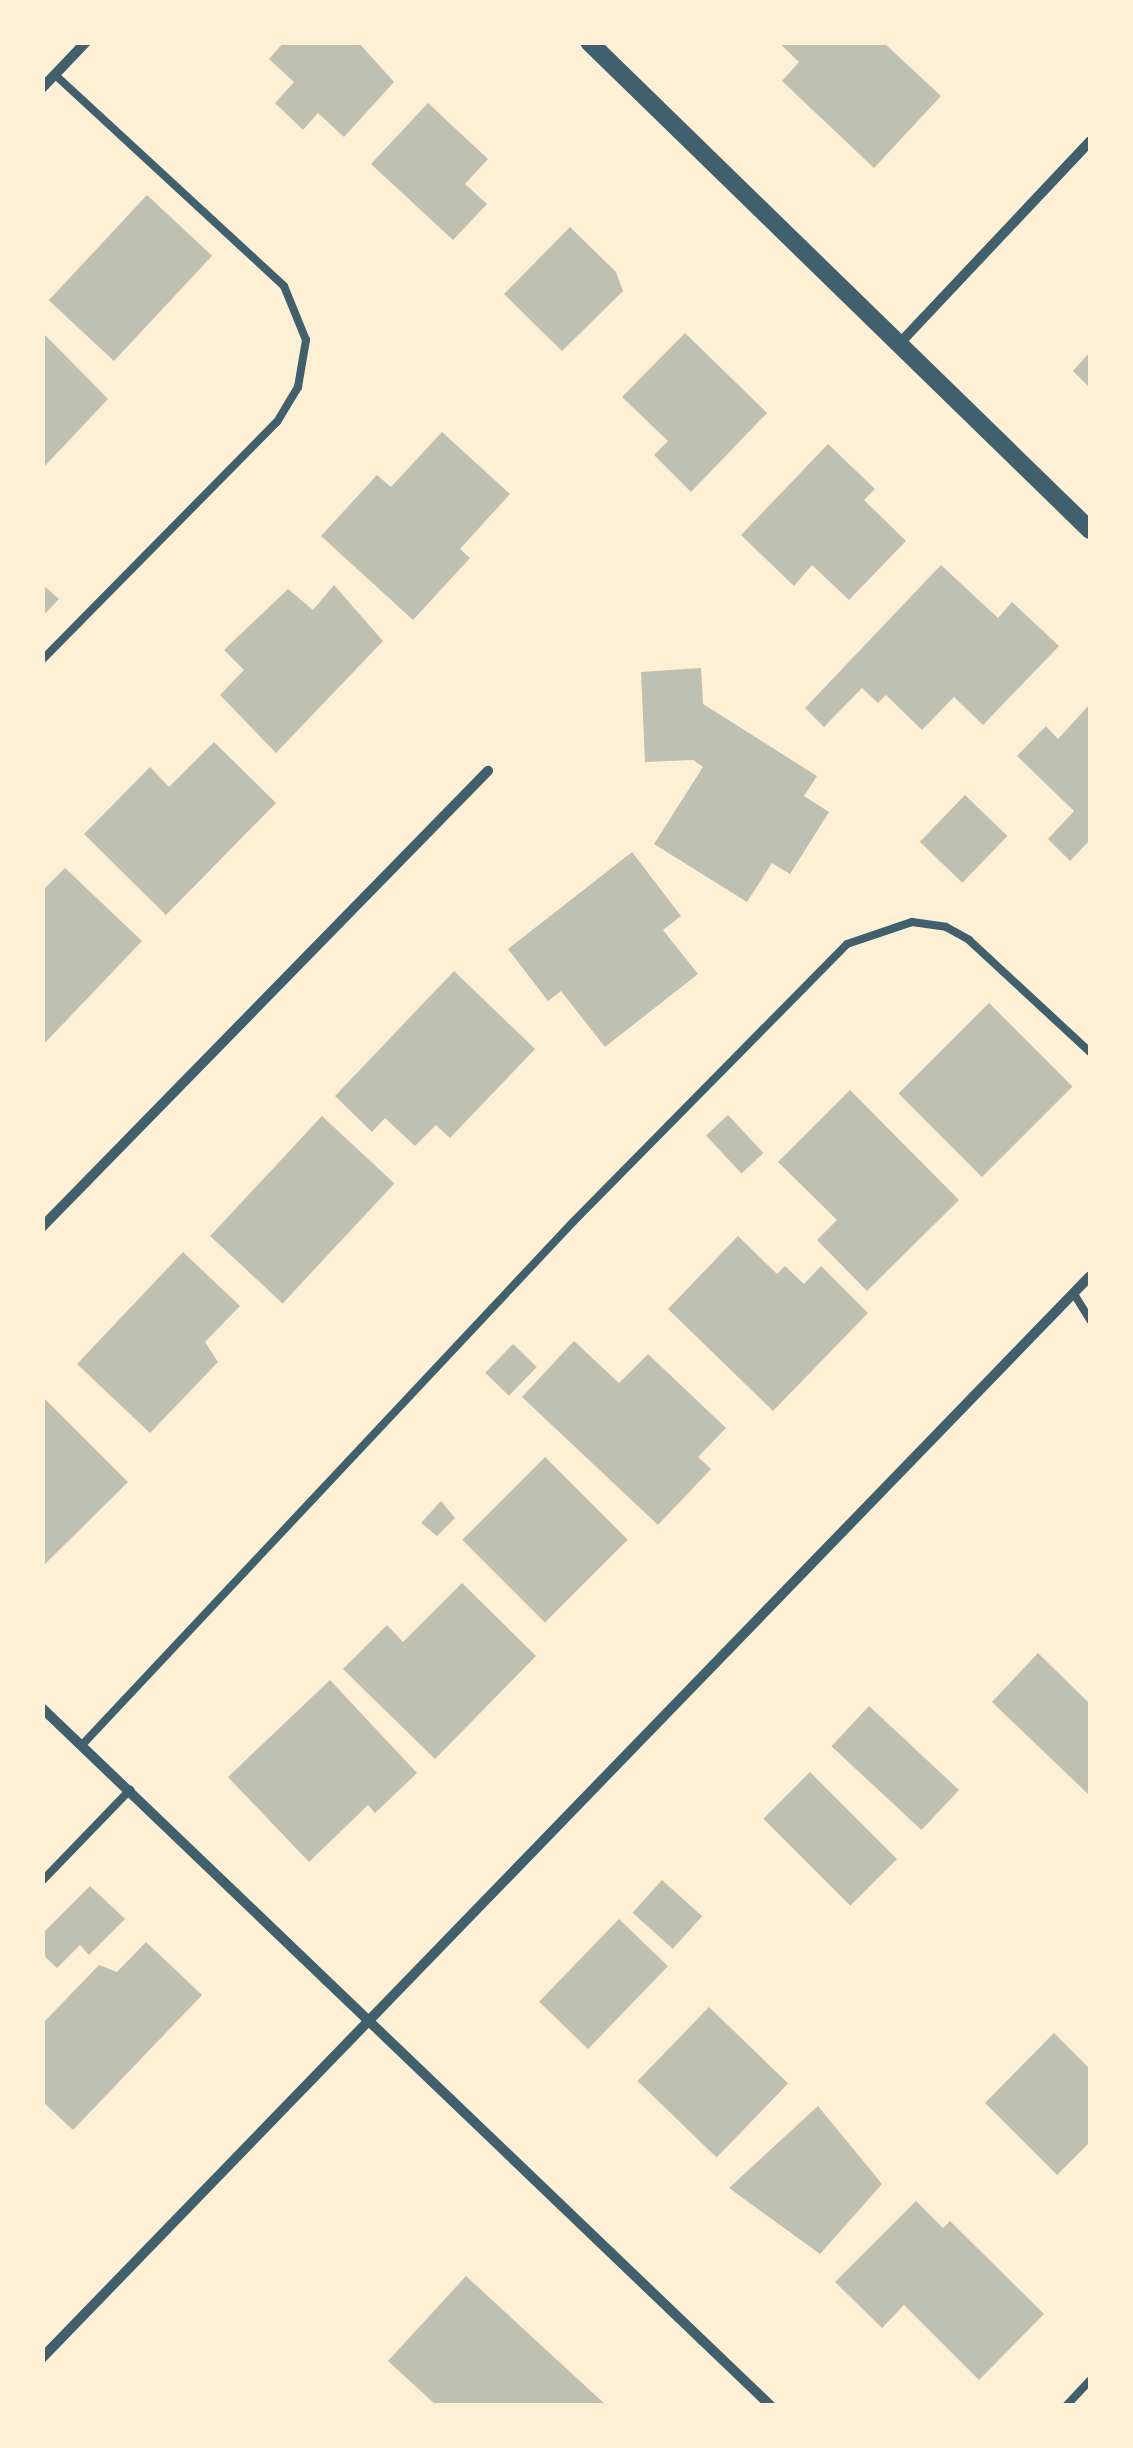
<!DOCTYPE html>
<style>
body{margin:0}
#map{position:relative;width:1133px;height:2448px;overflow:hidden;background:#fdf0d5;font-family:"Fira Sans Condensed",sans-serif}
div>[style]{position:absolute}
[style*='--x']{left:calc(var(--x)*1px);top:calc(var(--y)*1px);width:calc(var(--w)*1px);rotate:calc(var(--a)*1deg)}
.building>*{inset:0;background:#bec0b2;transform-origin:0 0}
.service>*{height:8px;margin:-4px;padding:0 4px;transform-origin:4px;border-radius:4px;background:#3f606c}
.minor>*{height:10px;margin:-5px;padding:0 5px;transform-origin:5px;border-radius:5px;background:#3f606c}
.tertiary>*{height:18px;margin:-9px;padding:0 9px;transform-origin:9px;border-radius:9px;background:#3f606c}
span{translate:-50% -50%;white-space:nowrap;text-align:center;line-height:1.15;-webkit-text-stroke:9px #fdf0d5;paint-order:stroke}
.frame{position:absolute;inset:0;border:45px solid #fdf0d5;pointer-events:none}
</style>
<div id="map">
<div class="building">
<i style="clip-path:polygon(284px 42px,358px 42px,394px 82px,344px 137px,318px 113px,303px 130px,275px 103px,294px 82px,269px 59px)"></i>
<i style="clip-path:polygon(778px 42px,883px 42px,941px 96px,874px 168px,782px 81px,799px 62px)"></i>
<i style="clip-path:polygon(428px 103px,488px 159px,465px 184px,487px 204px,453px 240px,371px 164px)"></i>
<i style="left:147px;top:195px;width:89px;height:144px;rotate:43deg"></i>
<i style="clip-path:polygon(570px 227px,616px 272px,623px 291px,562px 351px,504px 294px)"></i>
<i style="clip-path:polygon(42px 332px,108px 399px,42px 469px)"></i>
<i style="clip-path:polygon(685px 333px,767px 413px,691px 492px,654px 455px,668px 441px,622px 397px)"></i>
<i style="clip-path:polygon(1090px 352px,1090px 388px,1073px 371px)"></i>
<i style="clip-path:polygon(442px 432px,510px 494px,460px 549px,470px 558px,413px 620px,321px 536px,377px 475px,391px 487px)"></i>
<i style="clip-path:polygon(828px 444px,875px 489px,864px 500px,906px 541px,849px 600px,812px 565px,794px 586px,741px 535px)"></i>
<i style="clip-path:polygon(941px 565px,998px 618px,1012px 602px,1059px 646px,983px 725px,954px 697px,922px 730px,886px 695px,878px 703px,862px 688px,824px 727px,805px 708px)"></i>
<i style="clip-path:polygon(42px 584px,59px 599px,42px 617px)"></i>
<i style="clip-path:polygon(334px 585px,383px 641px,276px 753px,220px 695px,244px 670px,224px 650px,288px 589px,313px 610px)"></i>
<i style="clip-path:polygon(701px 668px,703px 704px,817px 776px,804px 796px,829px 812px,790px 874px,772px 863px,747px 902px,654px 844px,703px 767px,693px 760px,645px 762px,641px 672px)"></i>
<i style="clip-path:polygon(1090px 704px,1090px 840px,1070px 861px,1048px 839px,1074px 811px,1017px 756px,1046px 726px,1058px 739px)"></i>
<i style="clip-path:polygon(214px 742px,276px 803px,166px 915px,84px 834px,150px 767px,169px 787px)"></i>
<i style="left:965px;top:795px;width:59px;height:65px;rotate:44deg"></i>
<i style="clip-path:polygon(632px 852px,681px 916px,663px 930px,698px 974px,605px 1047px,561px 991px,548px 1001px,508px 949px)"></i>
<i style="clip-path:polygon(65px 868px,142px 941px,42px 1046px,42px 891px)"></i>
<i style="clip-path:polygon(454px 971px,535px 1049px,450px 1138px,436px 1125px,415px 1146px,385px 1118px,372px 1132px,335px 1096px)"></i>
<i style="left:989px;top:1003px;width:118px;height:128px;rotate:45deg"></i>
<i style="clip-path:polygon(850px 1090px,959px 1200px,867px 1291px,817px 1240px,837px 1220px,778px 1162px)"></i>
<i style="left:728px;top:1115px;width:52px;height:30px;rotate:47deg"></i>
<i style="left:322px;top:1116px;width:99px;height:164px;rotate:43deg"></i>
<i style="clip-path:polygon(738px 1236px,777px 1274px,785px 1266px,804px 1284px,821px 1266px,868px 1313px,773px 1411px,668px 1309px)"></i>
<i style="clip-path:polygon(183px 1252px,240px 1306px,205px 1342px,218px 1362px,150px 1433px,77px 1364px)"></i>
<i style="clip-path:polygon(574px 1341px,619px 1383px,648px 1354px,726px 1428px,698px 1457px,711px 1469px,658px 1525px,522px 1397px)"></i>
<i style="left:513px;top:1344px;width:33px;height:40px;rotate:44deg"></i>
<i style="clip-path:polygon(42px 1396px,128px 1482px,42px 1567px)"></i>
<i style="left:545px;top:1457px;width:117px;height:117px;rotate:45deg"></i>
<i style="clip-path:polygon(441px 1501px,455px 1518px,437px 1536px,421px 1523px)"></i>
<i style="clip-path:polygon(462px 1583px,536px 1656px,435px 1759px,343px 1669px,387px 1625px,403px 1642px)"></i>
<i style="clip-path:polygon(1038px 1653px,1090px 1704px,1090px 1796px,992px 1702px)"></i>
<i style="clip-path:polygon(330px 1680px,417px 1773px,375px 1813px,368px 1805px,309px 1862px,228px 1777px)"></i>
<i style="left:869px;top:1706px;width:123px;height:55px;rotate:43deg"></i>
<i style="left:810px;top:1772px;width:123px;height:66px;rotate:45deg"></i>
<i style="left:662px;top:1880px;width:54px;height:44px;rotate:42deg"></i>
<i style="clip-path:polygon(90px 1886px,125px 1919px,89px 1955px,80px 1945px,57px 1968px,42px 1954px,42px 1934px)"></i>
<i style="left:619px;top:1919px;width:68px;height:115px;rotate:44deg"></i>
<i style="clip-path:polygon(146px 1942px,202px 1995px,73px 2130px,42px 2101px,42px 2024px,99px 1965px,117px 1972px)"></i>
<i style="left:709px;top:2007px;width:110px;height:103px;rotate:44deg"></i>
<i style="clip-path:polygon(1054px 2033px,1090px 2069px,1090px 2142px,1057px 2175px,985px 2103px)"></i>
<i style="clip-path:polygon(818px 2106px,882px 2184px,820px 2254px,729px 2188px)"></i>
<i style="clip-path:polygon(916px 2201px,943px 2228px,950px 2221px,1044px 2314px,979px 2380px,904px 2305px,882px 2328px,835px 2282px)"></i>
<i style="clip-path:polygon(466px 2276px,607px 2406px,437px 2406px,388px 2361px)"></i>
</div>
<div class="service">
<i style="--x:42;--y:660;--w:334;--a:-45.4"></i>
<i style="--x:277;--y:422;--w:41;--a:-59"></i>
<i style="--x:298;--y:387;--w:48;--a:-80.3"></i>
<i style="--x:306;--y:340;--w:58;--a:-112.2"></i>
<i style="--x:284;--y:286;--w:311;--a:-137.3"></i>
<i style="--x:1074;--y:1294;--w:31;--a:58"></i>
<i style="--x:82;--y:1745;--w:717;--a:-46.81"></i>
<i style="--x:573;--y:1222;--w:390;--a:-45.4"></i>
<i style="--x:847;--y:944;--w:69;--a:-18.7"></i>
<i style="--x:912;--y:922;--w:34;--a:8"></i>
<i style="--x:946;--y:927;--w:26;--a:29"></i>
<i style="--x:969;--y:940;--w:165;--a:42.8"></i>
<i style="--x:42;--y:1881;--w:127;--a:-46"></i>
<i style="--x:1066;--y:2406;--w:35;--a:-47"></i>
</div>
<div class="minor">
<i style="--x:42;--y:88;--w:64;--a:-46.3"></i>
<i style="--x:899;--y:344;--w:279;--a:-46.7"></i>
<i style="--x:42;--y:1227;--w:638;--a:-45.64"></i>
<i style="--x:42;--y:1708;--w:1009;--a:43.76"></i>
<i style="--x:42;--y:2358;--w:1506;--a:-45.91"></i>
</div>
<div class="tertiary">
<i style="--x:589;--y:42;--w:699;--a:44.25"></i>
</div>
<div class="frame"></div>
</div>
